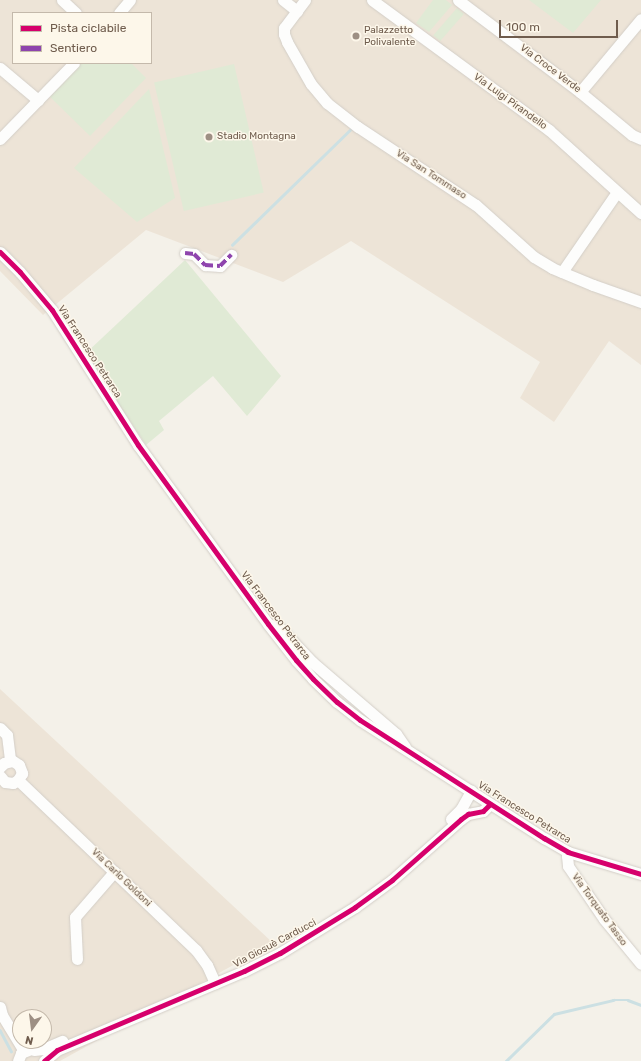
<!DOCTYPE html>
<meta charset="utf-8">
<style>
body{margin:0}
#map{position:relative;width:641px;height:1061px;overflow:hidden;background:#f4f1e9;font-family:Rubik,sans-serif}
div>[style]{position:absolute}
[style*='--x']{left:calc(var(--x)*1px);top:calc(var(--y)*1px);width:calc(var(--w)*1px);rotate:calc(var(--a)*1deg)}
.residential>*{inset:0;background:#ede4d7}
.green>*{inset:0;background:#e0ead5;transform-origin:0 0}
.stream>*{height:2.5px;margin:-1.25px;padding:0 1.25px;transform-origin:1.25px;border-radius:1.25px;background:#cce0e3}
.roads{filter:drop-shadow(0 0 1px #d3cec7) drop-shadow(0 0 1px #d3cec7)}
.minor>*{height:11px;margin:-5.5px;padding:0 5.5px;transform-origin:5.5px;border-radius:5.5px;background:#fdfdfc}
.quiet>*{height:4px;margin-top:-2px;transform-origin:0;background:repeating-linear-gradient(90deg,#8e44ad 0 8px,transparent 0 12px)}
.cycleway>*{height:5px;margin:-2.5px;padding:0 2.5px;transform-origin:2.5px;border-radius:2.5px;background:#d6006c}
.dots>*{width:11px;height:11px;translate:-50% -50%;box-sizing:border-box;border:2px solid #fdf7ea;border-radius:50%}
span{translate:-50% -50%;white-space:nowrap;text-align:center;line-height:1.15;-webkit-text-stroke:3px #fdf7ea;paint-order:stroke}
.poi-label{font-size:10px;color:#6f5c4d}
.left{translate:0 -50%;text-align:left}
.street-label{font-size:10px;color:#6f5c4d}
.legend{position:absolute;left:12px;top:12px;width:140px;height:52px;box-sizing:border-box;background:#fdf7ea;border:1px solid #c4b9ab;margin:0;padding:5px 7px;list-style:none;font-size:12px;color:#6f5c4d}
.legend li{display:flex;align-items:center;gap:8px;height:20px}
.legend b{width:20px;border:1px solid #c4b9ab}
.north{position:absolute;left:12px;top:1009px;width:40px;height:40px;box-sizing:border-box;background:#fdf7ea;border:1px solid #c4b9ab;border-radius:50%;rotate:194deg;font-size:11px;font-weight:700;line-height:16px;text-align:center;color:#6f5c4d}
.north::after{content:'';display:block;margin:auto;width:14px;height:18px;background:#9e9084;clip-path:polygon(50% 0,100% 100%,50% 72%,0 100%)}
.scale{position:absolute;left:499px;top:20px;width:119px;height:18px;box-sizing:border-box;border:2px solid #6f5c4d;border-top:0;padding-left:5px;font-size:12px;line-height:14px;white-space:nowrap;color:#6f5c4d;-webkit-text-stroke:3px #fdf7ea;paint-order:stroke}
</style>
<div id="map">
<div class="residential">
<i style="clip-path:polygon(evenodd,0 0,641px 0,641px 365px,609px 341px,554px 422px,520px 398px,540px 362px,351px 241px,283px 282px,146px 230px,43px 315px,0 271px,0 0,13px 13px,151px 13px,151px 63px,13px 63px,13px 13px)"></i>
<i style="clip-path:polygon(evenodd,0 689px,273px 943px,60px 1061px,0 1061px,0 689px,20px 1017px,44px 1017px,44px 1041px,20px 1041px,20px 1017px)"></i>
</div>
<div class="green">
<i style="clip-path:polygon(433px 0,446px 0,452px 5px,429px 32px,416px 23px)"></i>
<i style="clip-path:polygon(529px 0,601px 0,573px 33px)"></i>
<i style="left:457px;top:8px;width:9px;height:36px;rotate:41deg"></i>
<i style="clip-path:polygon(80px 63px,131px 63px,146px 78px,90px 136px,48px 95px)"></i>
<i style="left:234px;top:64px;width:132px;height:82px;rotate:77deg"></i>
<i style="clip-path:polygon(149px 89px,175px 198px,137px 222px,74px 168px)"></i>
<i style="clip-path:polygon(185px 260px,281px 376px,247px 416px,213px 376px,159px 421px,164px 430px,146px 445px,85px 354px)"></i>
</div>
<div class="stream">
<i style="--x:232;--y:245;--w:168;--a:-44.3"></i>
<i style="--x:0;--y:1030;--w:24;--a:62"></i>
<i style="--x:506;--y:1061;--w:67;--a:-44.4"></i>
<i style="--x:554;--y:1014;--w:61;--a:-13.3"></i>
<i style="--x:613;--y:1000;--w:15;--a:0"></i>
<i style="--x:628;--y:1000;--w:14;--a:21"></i>
</div>
<div class="roads">
<div class="minor">
<i style="--x:62;--y:0;--w:19;--a:43"></i>
<i style="--x:283;--y:0;--w:18;--a:38"></i>
<i style="--x:305;--y:0;--w:35;--a:127"></i>
<i style="--x:284;--y:28;--w:6;--a:90"></i>
<i style="--x:284;--y:34;--w:9;--a:69"></i>
<i style="--x:287;--y:42;--w:48;--a:60.3"></i>
<i style="--x:311;--y:84;--w:25;--a:50"></i>
<i style="--x:327;--y:103;--w:39;--a:38"></i>
<i style="--x:358;--y:127;--w:141;--a:33.5"></i>
<i style="--x:476;--y:205;--w:78;--a:41.9"></i>
<i style="--x:534;--y:257;--w:21;--a:31"></i>
<i style="--x:552;--y:268;--w:44;--a:22.5"></i>
<i style="--x:593;--y:285;--w:51;--a:19.5"></i>
<i style="--x:372;--y:0;--w:220;--a:36.3"></i>
<i style="--x:549;--y:130;--w:124;--a:42.1"></i>
<i style="--x:458;--y:0;--w:153;--a:37"></i>
<i style="--x:580;--y:92;--w:67;--a:39.6"></i>
<i style="--x:632;--y:135;--w:10;--a:24"></i>
<i style="--x:119;--y:13;--w:17;--a:-50"></i>
<i style="--x:0;--y:68;--w:50;--a:40.1"></i>
<i style="--x:580;--y:92;--w:95;--a:-50.1"></i>
<i style="--x:0;--y:139;--w:106;--a:-45.8"></i>
<i style="--x:0;--y:252;--w:28;--a:45"></i>
<i style="--x:20;--y:272;--w:50;--a:49.9"></i>
<i style="--x:52;--y:310;--w:160;--a:57.5"></i>
<i style="--x:138;--y:445;--w:221;--a:54"></i>
<i style="--x:268;--y:624;--w:46;--a:52.1"></i>
<i style="--x:296;--y:660;--w:25;--a:48"></i>
<i style="--x:313;--y:679;--w:33;--a:44"></i>
<i style="--x:337;--y:702;--w:29;--a:38"></i>
<i style="--x:360;--y:720;--w:219;--a:32.7"></i>
<i style="--x:544;--y:838;--w:28;--a:30"></i>
<i style="--x:568;--y:852;--w:76;--a:16.8"></i>
<i style="--x:185;--y:253;--w:9;--a:6"></i>
<i style="--x:194;--y:254;--w:16;--a:45"></i>
<i style="--x:205;--y:265;--w:15;--a:4"></i>
<i style="--x:220;--y:266;--w:16;--a:-45"></i>
<i style="--x:562;--y:272;--w:97;--a:-55.5"></i>
<i style="--x:270;--y:625;--w:8;--a:7"></i>
<i style="--x:278;--y:626;--w:50;--a:46.6"></i>
<i style="--x:312;--y:662;--w:111;--a:40.6"></i>
<i style="--x:396;--y:734;--w:16;--a:55"></i>
<i style="--x:0;--y:728;--w:10;--a:45"></i>
<i style="--x:7;--y:735;--w:25;--a:83"></i>
<i style="--x:0;--y:767;--w:6;--a:-45"></i>
<i style="--x:4;--y:763;--w:9;--a:-13"></i>
<i style="--x:13;--y:761;--w:7;--a:34"></i>
<i style="--x:19;--y:765;--w:9;--a:69"></i>
<i style="--x:22;--y:773;--w:8;--a:120"></i>
<i style="--x:18;--y:780;--w:6;--a:149"></i>
<i style="--x:13;--y:783;--w:8;--a:-173"></i>
<i style="--x:5;--y:782;--w:8;--a:-130"></i>
<i style="--x:18;--y:780;--w:246;--a:43.7"></i>
<i style="--x:196;--y:950;--w:19;--a:54"></i>
<i style="--x:207;--y:965;--w:20;--a:66"></i>
<i style="--x:451;--y:819;--w:14;--a:-45"></i>
<i style="--x:461;--y:809;--w:21;--a:-61"></i>
<i style="--x:568;--y:852;--w:4;--a:104"></i>
<i style="--x:567;--y:856;--w:10;--a:84"></i>
<i style="--x:568;--y:866;--w:64;--a:55.8"></i>
<i style="--x:604;--y:919;--w:58;--a:50.6"></i>
<i style="--x:77;--y:959;--w:42;--a:-92.7"></i>
<i style="--x:75;--y:917;--w:60;--a:-49.1"></i>
<i style="--x:0;--y:1007;--w:8;--a:76"></i>
<i style="--x:2;--y:1015;--w:42;--a:58.6"></i>
<i style="--x:34;--y:1050;--w:9;--a:-6"></i>
<i style="--x:43;--y:1049;--w:21;--a:-23"></i>
<i style="--x:18;--y:1061;--w:9;--a:-69"></i>
<i style="--x:21;--y:1053;--w:11;--a:-22"></i>
<i style="--x:44;--y:1061;--w:17;--a:-40"></i>
<i style="--x:57;--y:1050;--w:203;--a:-22.9"></i>
<i style="--x:244;--y:971;--w:40;--a:-26.6"></i>
<i style="--x:280;--y:953;--w:88;--a:-31.5"></i>
<i style="--x:355;--y:907;--w:46;--a:-36.1"></i>
<i style="--x:392;--y:880;--w:92;--a:-41.5"></i>
<i style="--x:461;--y:819;--w:9;--a:-36"></i>
<i style="--x:468;--y:814;--w:15;--a:-11"></i>
<i style="--x:483;--y:811;--w:10;--a:-45"></i>
</div>
</div>
<div class="quiet">
<i style="--x:185;--y:253;--w:9;--a:6"></i>
<i style="--x:194;--y:254;--w:16;--a:45"></i>
<i style="--x:205;--y:265;--w:15;--a:4"></i>
<i style="--x:220;--y:266;--w:16;--a:-45"></i>
</div>
<div class="cycleway">
<i style="--x:0;--y:252;--w:28;--a:45"></i>
<i style="--x:20;--y:272;--w:50;--a:49.9"></i>
<i style="--x:52;--y:310;--w:160;--a:57.5"></i>
<i style="--x:138;--y:445;--w:221;--a:54"></i>
<i style="--x:268;--y:624;--w:46;--a:52.1"></i>
<i style="--x:296;--y:660;--w:25;--a:48"></i>
<i style="--x:313;--y:679;--w:33;--a:44"></i>
<i style="--x:337;--y:702;--w:29;--a:38"></i>
<i style="--x:360;--y:720;--w:219;--a:32.7"></i>
<i style="--x:544;--y:838;--w:28;--a:30"></i>
<i style="--x:568;--y:852;--w:76;--a:16.8"></i>
<i style="--x:44;--y:1061;--w:17;--a:-40"></i>
<i style="--x:57;--y:1050;--w:203;--a:-22.9"></i>
<i style="--x:244;--y:971;--w:40;--a:-26.6"></i>
<i style="--x:280;--y:953;--w:88;--a:-31.5"></i>
<i style="--x:355;--y:907;--w:46;--a:-36.1"></i>
<i style="--x:392;--y:880;--w:92;--a:-41.5"></i>
<i style="--x:461;--y:819;--w:9;--a:-36"></i>
<i style="--x:468;--y:814;--w:15;--a:-11"></i>
<i style="--x:483;--y:811;--w:10;--a:-45"></i>
</div>
<div class="dots">
<i style="left:356px;top:36px;background:#9e9084"></i>
<i style="left:209px;top:137px;background:#9e9084"></i>
</div>
<div class="poi-label">
<span class="left" style="left:364px;top:36px">Palazzetto<br>Polivalente</span>
<span class="left" style="left:217px;top:137px">Stadio Montagna</span>
</div>
<div class="street-label">
<span style="left:550px;top:69px;rotate:37deg">Via Croce Verde</span>
<span style="left:510px;top:102px;rotate:36deg">Via Luigi Pirandello</span>
<span style="left:431px;top:175px;rotate:33deg">Via San Tommaso</span>
<span style="left:89px;top:352px;rotate:57deg">Via Francesco Petrarca</span>
<span style="left:275px;top:616px;rotate:53deg">Via Francesco Petrarca</span>
<span style="left:524px;top:813px;rotate:32deg">Via Francesco Petrarca</span>
<span style="left:121px;top:878px;rotate:44deg">Via Carlo Goldoni</span>
<span style="left:599px;top:910px;rotate:54deg">Via Torquato Tasso</span>
<span style="left:275px;top:944px;rotate:-28deg">Via Giosuè Carducci</span>
</div>
<ul class="legend">
<li><b style="height:5px;background:#d6006c"></b>Pista ciclabile</li>
<li><b style="height:5px;background:#8e44ad"></b>Sentiero</li>
</ul>
<div class="north">N</div>
<div class="scale">100 m</div>
</div>
